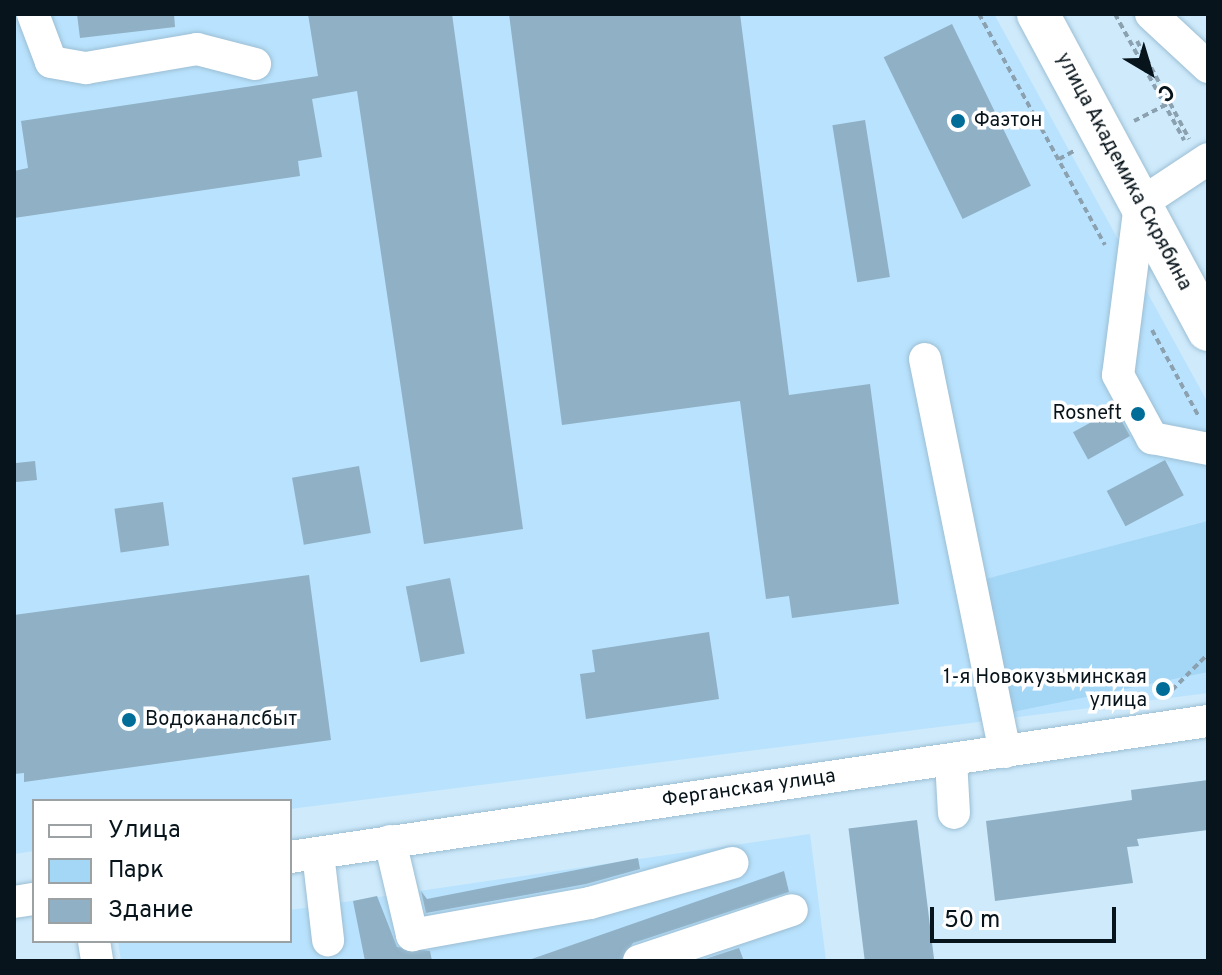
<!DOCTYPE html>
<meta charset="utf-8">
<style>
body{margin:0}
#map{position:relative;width:1222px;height:975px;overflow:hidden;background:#ceeafb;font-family:Overpass,sans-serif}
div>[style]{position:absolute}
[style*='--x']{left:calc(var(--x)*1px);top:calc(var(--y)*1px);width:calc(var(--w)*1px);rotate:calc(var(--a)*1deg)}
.built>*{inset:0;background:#b8e2fd}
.green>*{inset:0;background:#a4d6f5}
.building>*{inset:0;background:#8fb0c5;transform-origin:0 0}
.path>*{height:4px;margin-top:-2px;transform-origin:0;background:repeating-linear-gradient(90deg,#8ba1af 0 6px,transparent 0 10px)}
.roads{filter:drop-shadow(0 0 2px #9cbed3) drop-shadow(0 0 2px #9cbed3)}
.minor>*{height:32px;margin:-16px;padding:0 16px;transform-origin:16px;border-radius:16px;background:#fff}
.major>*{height:42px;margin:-21px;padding:0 21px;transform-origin:21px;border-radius:21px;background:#fff}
.dots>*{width:22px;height:22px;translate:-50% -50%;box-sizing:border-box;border:4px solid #fff;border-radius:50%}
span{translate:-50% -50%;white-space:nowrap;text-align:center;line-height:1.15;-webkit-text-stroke:7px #fff;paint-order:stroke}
.poi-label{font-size:20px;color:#07141b}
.left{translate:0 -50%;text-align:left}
.right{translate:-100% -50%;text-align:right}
.street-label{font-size:20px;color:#07141b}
.frame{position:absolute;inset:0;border:16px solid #07141b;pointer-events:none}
.legend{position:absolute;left:32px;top:799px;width:260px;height:144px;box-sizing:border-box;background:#fff;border:2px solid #9ca1a4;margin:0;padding:10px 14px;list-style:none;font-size:24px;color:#07141b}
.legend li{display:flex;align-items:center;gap:16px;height:40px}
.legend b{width:40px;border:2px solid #9ca1a4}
.north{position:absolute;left:1110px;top:32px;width:80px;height:80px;-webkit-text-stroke:6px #fff;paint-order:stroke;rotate:142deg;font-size:22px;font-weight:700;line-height:32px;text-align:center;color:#07141b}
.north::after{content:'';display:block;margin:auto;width:28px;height:36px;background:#07141b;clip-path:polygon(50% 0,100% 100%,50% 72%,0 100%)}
.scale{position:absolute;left:930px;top:907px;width:186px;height:36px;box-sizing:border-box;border:4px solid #07141b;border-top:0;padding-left:10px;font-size:24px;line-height:28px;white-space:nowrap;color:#07141b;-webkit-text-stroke:6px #fff;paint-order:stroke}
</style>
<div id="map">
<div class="built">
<i style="clip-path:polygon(14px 14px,994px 14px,1208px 403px,1208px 693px,290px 809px,290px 801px,34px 801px,34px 851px,14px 854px)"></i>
<i style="clip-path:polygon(810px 834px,826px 961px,121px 961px,118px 941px,290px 941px,290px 910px)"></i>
</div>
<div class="green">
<i style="clip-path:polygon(1208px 521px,1208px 672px,1008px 713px,982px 580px)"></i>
</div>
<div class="building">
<i style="clip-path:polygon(77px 14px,174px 14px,175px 27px,80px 38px)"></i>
<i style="clip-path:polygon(308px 14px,452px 14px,523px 529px,424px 544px,357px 91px,312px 99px,322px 157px,298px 161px,300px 176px,14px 218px,14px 171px,28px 168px,21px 121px,318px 76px)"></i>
<i style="clip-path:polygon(509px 14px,740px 14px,789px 395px,870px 384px,899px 604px,792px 618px,789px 596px,766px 599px,740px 401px,562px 425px)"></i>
<i style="left:952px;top:24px;width:180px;height:76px;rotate:64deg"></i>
<i style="left:865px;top:120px;width:159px;height:33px;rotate:81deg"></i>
<i style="left:1115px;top:409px;width:31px;height:48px;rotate:61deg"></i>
<i style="left:1165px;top:460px;width:40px;height:66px;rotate:62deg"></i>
<i style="left:35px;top:461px;width:19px;height:21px;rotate:84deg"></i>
<i style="left:359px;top:466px;width:68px;height:68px;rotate:80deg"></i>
<i style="left:163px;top:502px;width:44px;height:49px;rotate:82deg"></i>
<i style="clip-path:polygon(309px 575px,331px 740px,24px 782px,24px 773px,14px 774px,14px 615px)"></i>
<i style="left:450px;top:578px;width:77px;height:45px;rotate:79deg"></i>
<i style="clip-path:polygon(709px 632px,719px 699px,586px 719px,580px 674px,595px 672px,592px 650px)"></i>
<i style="clip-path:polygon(1208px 780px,1208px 830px,1137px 839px,1139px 846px,1127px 847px,1133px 883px,995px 901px,986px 821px,1132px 800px,1131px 790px)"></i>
<i style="left:917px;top:820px;width:142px;height:69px;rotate:83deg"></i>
<i style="clip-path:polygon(638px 858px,640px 869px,586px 884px,426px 913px,421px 891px,427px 899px)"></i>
<i style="clip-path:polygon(784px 871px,789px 892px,633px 943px,621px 961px,526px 961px)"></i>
<i style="clip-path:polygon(377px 896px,397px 947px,430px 951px,432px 961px,365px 961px,353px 901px)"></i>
<i style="clip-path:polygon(739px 948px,744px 961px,699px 961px)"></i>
</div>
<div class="path">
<i style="--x:979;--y:14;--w:263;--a:61.4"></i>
<i style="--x:1115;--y:14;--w:144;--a:61.3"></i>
<i style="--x:1137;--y:41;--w:111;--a:62"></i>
<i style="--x:1134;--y:121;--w:34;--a:-27"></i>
<i style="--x:1059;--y:159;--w:19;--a:-28"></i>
<i style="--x:1152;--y:330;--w:99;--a:61.6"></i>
<i style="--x:1165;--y:697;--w:61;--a:-45"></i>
</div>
<div class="roads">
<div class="minor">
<i style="--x:33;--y:14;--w:51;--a:69.4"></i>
<i style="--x:51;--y:62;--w:36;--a:10"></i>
<i style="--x:86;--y:68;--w:113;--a:-9.7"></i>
<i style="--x:197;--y:49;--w:60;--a:14.5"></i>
<i style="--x:1151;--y:14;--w:78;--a:42.9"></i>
<i style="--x:1208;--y:159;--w:82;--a:146.5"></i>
<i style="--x:1140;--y:204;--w:172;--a:97.3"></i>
<i style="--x:1118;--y:375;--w:72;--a:61.6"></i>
<i style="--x:1152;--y:438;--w:57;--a:11.1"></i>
<i style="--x:925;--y:359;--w:401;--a:78.5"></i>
<i style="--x:951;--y:760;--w:53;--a:86.8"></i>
<i style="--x:390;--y:841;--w:97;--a:76.8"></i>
<i style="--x:412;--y:935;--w:181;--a:-10.2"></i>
<i style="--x:590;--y:903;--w:148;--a:-15.7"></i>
<i style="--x:318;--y:853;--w:88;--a:83.4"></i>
<i style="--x:290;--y:857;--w:928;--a:-8.43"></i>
<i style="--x:14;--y:902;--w:20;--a:-9"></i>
<i style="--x:94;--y:941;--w:20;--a:81"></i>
<i style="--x:639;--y:961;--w:161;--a:-18.4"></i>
</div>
<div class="major">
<i style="--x:1038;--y:14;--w:359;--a:61.7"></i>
</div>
</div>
<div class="dots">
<i style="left:958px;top:121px;background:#006c98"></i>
<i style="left:1138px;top:414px;background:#006c98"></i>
<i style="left:1163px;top:689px;background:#006c98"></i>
<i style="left:129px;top:720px;background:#006c98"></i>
</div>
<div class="poi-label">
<span class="left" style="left:974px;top:121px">Фаэтон</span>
<span class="right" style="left:1122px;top:414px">Rosneft</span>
<span class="right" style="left:1147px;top:690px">1-я Новокузьминская<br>улица</span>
<span class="left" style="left:145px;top:720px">Водоканалсбыт</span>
</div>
<div class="street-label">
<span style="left:1123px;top:172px;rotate:62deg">улица Академика Скрябина</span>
<span style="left:749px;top:789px;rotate:-8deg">Ферганская улица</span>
</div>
<div class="frame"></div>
<ul class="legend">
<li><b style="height:10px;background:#fff"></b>Улица</li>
<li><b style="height:22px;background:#a4d6f5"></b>Парк</li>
<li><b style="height:22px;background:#8fb0c5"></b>Здание</li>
</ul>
<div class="north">С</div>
<div class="scale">50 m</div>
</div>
